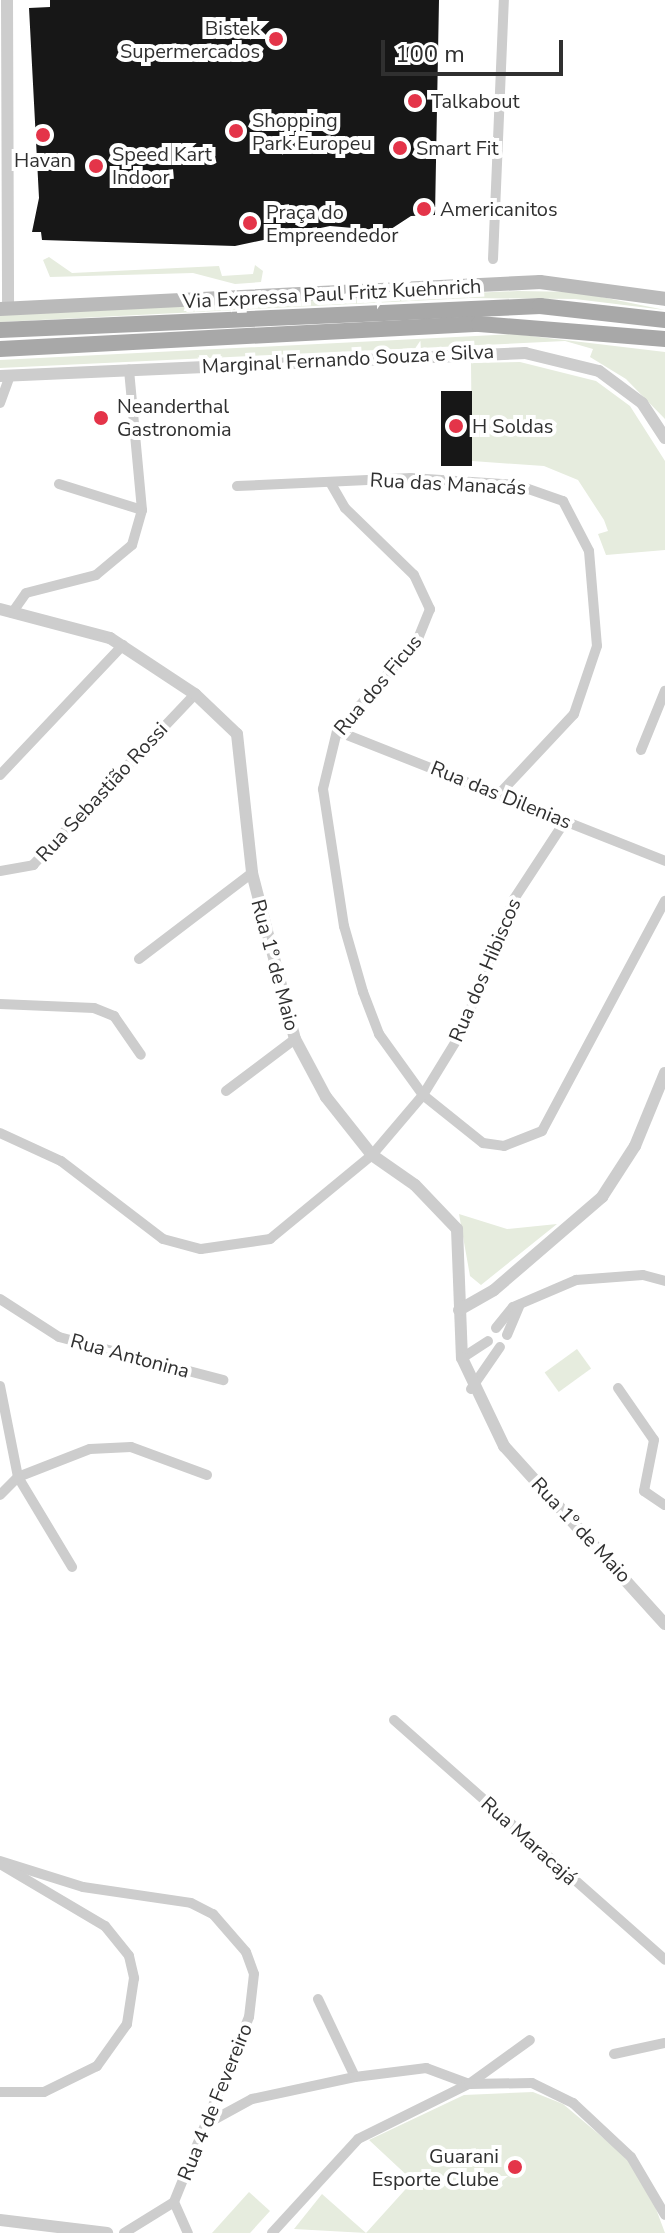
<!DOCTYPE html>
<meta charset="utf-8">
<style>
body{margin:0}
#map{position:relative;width:665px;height:2233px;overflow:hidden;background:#fff;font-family:"Nunito Sans",sans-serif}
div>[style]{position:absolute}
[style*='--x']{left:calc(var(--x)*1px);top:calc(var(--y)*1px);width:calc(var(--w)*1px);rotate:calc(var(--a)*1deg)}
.green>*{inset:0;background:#e6ecde;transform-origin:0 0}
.building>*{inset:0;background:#171717;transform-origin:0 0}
.minor>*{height:10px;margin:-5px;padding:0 5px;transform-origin:5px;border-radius:5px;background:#cdcdcd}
.tertiary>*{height:12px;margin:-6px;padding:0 6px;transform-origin:6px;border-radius:6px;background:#cdcdcd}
.secondary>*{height:14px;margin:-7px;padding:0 7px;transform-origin:7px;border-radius:7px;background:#bababa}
.primary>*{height:16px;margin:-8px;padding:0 8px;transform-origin:8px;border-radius:8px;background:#a8a8a8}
.dots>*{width:22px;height:22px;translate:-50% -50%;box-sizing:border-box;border:4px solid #fff;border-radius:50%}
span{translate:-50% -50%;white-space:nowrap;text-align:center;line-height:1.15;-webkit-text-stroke:8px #fff;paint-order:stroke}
.poi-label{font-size:20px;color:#303030}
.right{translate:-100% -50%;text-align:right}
.left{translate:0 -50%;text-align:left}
.street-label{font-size:20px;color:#303030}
.scale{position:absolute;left:381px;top:40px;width:182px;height:36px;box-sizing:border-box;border:4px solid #303030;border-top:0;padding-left:10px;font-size:24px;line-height:28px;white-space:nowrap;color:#303030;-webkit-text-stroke:6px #fff;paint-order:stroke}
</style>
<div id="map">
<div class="green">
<i style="clip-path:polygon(49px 257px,72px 273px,219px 266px,222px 276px,253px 274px,255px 265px,263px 271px,261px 282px,235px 284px,193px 273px,50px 277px,43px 260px)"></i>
<i style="clip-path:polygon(518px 291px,577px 292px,665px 310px,575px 299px,470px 298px,0 322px,0 314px)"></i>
<i style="clip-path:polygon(514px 334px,665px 352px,665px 419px,626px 379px,590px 357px,593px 349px,565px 341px,0 368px,0 360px)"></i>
<i style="clip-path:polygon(520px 362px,596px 381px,630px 406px,665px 461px,665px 550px,606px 555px,598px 534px,608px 531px,604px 520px,578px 480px,544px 466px,472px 461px,471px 363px)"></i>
<i style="clip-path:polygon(459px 1214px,507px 1229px,557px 1224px,481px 1285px,470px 1276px)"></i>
<i style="left:577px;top:1349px;width:24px;height:40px;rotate:54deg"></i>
<i style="clip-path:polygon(533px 2092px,563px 2104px,620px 2152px,646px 2182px,665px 2233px,366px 2233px,413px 2181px,369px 2140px,464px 2095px)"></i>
<i style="clip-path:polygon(249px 2192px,270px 2211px,250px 2233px,212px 2233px)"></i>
<i style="clip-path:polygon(322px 2194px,366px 2233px,294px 2229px)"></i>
</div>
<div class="building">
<i style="clip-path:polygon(50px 0,439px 0,435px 215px,411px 216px,388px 231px,330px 226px,235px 246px,42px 240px,41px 232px,32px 232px,39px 198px,29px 8px,50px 7px)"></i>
<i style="left:441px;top:391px;width:31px;height:75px"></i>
</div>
<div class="minor">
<i style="--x:493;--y:259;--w:259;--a:-87.6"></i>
<i style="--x:0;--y:403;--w:29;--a:-70"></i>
<i style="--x:330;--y:482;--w:30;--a:60"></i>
<i style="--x:345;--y:508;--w:96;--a:44.2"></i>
<i style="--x:414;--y:575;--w:38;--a:65"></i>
<i style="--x:430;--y:609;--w:35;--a:112"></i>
<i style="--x:417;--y:641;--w:120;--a:131.6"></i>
<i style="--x:337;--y:731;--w:60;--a:103.6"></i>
<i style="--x:323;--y:789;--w:139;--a:81.3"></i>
<i style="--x:344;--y:926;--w:69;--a:73.9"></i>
<i style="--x:363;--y:992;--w:45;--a:69.1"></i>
<i style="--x:379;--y:1034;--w:75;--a:54.2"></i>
<i style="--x:423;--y:1095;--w:77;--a:38.7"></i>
<i style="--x:483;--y:1143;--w:21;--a:8"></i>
<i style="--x:504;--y:1146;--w:41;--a:-21.5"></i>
<i style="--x:542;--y:1131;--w:261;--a:-61.9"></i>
<i style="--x:59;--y:484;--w:87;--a:17.4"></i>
<i style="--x:237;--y:486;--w:174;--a:-2.6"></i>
<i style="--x:411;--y:478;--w:106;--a:3.8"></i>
<i style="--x:517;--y:485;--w:49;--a:19.2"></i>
<i style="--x:563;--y:501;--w:56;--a:62.5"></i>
<i style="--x:589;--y:551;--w:95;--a:85.2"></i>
<i style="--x:597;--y:646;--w:72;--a:108.7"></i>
<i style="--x:574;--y:714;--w:108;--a:133.1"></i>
<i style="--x:12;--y:613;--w:24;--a:-55"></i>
<i style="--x:26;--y:593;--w:72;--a:-14.4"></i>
<i style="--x:96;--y:575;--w:47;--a:-39.8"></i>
<i style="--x:132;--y:545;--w:36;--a:-74"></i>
<i style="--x:142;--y:510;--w:141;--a:-95.3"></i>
<i style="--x:337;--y:731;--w:353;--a:21.6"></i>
<i style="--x:641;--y:750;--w:64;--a:-67.9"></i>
<i style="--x:0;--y:775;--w:179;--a:-46.6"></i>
<i style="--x:0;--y:871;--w:34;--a:-10"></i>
<i style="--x:33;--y:865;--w:236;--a:-46.5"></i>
<i style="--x:139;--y:959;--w:142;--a:-37.3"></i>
<i style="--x:0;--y:1004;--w:94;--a:2.4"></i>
<i style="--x:94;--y:1008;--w:22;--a:22"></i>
<i style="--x:114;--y:1016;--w:47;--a:55.3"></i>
<i style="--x:226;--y:1091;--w:86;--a:-37"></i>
<i style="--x:0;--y:1133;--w:67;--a:24.7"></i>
<i style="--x:61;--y:1161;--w:128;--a:37.4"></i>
<i style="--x:163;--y:1239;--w:39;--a:15"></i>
<i style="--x:201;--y:1249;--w:70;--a:-8.2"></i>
<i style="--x:270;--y:1239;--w:132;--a:-39.5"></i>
<i style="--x:372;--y:1155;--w:79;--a:-49.6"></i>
<i style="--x:423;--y:1095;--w:73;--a:-58.5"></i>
<i style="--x:461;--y:1033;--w:144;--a:-68.4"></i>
<i style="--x:514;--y:899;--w:93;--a:-56.8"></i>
<i style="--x:0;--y:1299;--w:70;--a:32.8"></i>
<i style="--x:59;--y:1337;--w:170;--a:14.7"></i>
<i style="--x:496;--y:1328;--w:27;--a:-51"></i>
<i style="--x:513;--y:1307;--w:69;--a:-23.2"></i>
<i style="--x:576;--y:1280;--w:67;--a:-4.3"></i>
<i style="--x:643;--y:1275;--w:23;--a:15"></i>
<i style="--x:507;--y:1335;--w:33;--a:-67"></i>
<i style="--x:462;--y:1358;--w:31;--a:-33"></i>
<i style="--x:0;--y:1386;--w:93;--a:78.8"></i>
<i style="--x:18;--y:1477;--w:105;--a:59"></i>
<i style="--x:618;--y:1388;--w:63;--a:55.3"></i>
<i style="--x:654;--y:1440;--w:52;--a:101.1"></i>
<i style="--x:644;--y:1491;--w:25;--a:34"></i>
<i style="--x:471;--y:1389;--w:51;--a:-55.4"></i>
<i style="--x:0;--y:1495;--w:25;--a:-45"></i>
<i style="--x:18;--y:1477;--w:77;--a:-21.3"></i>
<i style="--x:90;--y:1449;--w:41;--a:-2.8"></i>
<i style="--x:131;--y:1447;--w:81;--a:20.2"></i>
<i style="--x:394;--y:1720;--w:362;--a:41.5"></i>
<i style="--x:0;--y:1861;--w:87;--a:17.4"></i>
<i style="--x:83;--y:1887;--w:109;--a:8.4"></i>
<i style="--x:191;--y:1903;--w:25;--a:27"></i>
<i style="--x:213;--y:1914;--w:50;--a:49"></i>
<i style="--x:246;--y:1952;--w:23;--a:70"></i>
<i style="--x:254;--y:1974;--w:43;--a:96.6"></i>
<i style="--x:249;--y:2017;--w:200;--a:112.1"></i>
<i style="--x:174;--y:2202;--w:34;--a:66"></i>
<i style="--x:0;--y:1864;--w:122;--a:30.6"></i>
<i style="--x:105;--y:1926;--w:38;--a:51"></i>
<i style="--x:129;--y:1956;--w:23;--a:77"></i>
<i style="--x:134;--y:1978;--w:47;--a:98.7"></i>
<i style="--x:127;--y:2024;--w:52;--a:125.5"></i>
<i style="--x:97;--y:2066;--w:59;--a:153.9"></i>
<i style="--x:44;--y:2092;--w:44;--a:180"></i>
<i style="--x:318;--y:1999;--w:86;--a:64.6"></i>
<i style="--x:614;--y:2054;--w:52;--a:-12.2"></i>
<i style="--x:469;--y:2084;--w:63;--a:-0.9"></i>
<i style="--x:532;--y:2083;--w:46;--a:26"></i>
<i style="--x:573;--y:2103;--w:79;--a:43"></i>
<i style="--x:631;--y:2157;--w:67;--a:59.6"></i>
<i style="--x:206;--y:2124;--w:52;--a:-28.5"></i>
<i style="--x:252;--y:2099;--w:105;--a:-12.1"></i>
<i style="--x:355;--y:2077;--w:72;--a:-7.2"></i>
<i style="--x:426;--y:2068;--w:46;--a:20.4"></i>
<i style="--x:124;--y:2233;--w:59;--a:-31.8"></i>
<i style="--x:272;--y:2233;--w:127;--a:-47.5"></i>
<i style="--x:358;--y:2139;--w:124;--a:-26.4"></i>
<i style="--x:469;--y:2084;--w:75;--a:-35.8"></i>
</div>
<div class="tertiary">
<i style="--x:7;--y:0;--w:308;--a:89.8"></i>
<i style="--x:0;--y:376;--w:526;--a:-2.51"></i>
<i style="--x:525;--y:353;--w:76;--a:13.7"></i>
<i style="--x:599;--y:371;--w:54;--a:36.7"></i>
<i style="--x:642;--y:403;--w:42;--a:56.7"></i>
<i style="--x:0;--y:609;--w:114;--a:14.8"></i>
<i style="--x:110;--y:638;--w:102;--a:33.4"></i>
<i style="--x:195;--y:694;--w:58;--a:43.6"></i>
<i style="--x:237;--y:734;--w:140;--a:83.8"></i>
<i style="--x:252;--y:873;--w:171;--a:75.5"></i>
<i style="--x:295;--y:1039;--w:66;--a:61.9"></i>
<i style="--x:326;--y:1097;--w:74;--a:51.6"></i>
<i style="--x:372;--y:1155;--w:52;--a:34.9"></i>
<i style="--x:415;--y:1185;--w:61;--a:46.3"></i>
<i style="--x:457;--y:1229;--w:129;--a:87.8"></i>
<i style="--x:462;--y:1358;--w:98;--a:64.5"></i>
<i style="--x:504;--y:1446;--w:240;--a:47.9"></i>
<i style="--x:459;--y:1310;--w:40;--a:-29.7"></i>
<i style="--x:494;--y:1290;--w:143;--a:-40.7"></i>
<i style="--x:602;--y:1197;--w:61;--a:-57.1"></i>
<i style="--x:635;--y:1146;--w:79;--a:-67.7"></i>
<i style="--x:0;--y:2220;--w:108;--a:6.9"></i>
</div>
<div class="secondary">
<i style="--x:0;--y:309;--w:541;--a:-2.86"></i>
<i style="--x:540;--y:282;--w:126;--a:7.7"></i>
</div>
<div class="primary">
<i style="--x:0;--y:330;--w:541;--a:-2.54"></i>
<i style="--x:540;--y:306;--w:126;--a:6.4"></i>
<i style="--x:0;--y:349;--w:480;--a:-3"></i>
<i style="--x:479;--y:324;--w:187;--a:4.6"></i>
</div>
<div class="dots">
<i style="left:276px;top:39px;background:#e43449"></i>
<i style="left:415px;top:101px;background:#e43449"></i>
<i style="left:236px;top:131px;background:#e43449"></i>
<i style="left:43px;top:135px;background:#e43449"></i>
<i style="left:400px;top:148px;background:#e43449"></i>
<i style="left:96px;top:166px;background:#e43449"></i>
<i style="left:424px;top:209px;background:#e43449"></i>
<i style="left:250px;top:223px;background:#e43449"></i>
<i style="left:101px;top:418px;background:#e43449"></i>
<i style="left:456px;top:426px;background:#e43449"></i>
<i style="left:515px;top:2167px;background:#e43449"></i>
</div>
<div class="poi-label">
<span class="right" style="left:260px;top:40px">Bistek<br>Supermercados</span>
<span class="left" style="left:431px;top:101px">Talkabout</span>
<span class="left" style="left:252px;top:132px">Shopping<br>Park Europeu</span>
<span class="left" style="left:416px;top:148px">Smart Fit</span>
<span class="left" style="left:112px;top:166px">Speed Kart<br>Indoor</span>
<span style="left:43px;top:160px">Havan</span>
<span class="left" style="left:440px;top:209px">Americanitos</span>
<span class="left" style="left:266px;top:224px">Praça do<br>Empreendedor</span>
<span class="left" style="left:117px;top:418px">Neanderthal<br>Gastronomia</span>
<span class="left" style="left:472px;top:426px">H Soldas</span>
<span class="right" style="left:499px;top:2168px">Guarani<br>Esporte Clube</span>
</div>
<div class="street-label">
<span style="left:332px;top:294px;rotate:-3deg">Via Expressa Paul Fritz Kuehnrich</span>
<span style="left:348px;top:359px;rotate:-3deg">Marginal Fernando Souza e Silva</span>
<span style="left:448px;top:484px;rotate:3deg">Rua das Manacás</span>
<span style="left:378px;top:685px;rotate:-50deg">Rua dos Ficus</span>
<span style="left:102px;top:792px;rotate:-47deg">Rua Sebastião Rossi</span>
<span style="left:501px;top:795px;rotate:22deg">Rua das Dilenias</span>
<span style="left:275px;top:965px;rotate:75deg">Rua 1º de Maio</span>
<span style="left:485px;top:970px;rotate:-67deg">Rua dos Hibiscos</span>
<span style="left:130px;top:1356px;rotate:15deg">Rua Antonina</span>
<span style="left:581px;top:1530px;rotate:47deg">Rua 1º de Maio</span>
<span style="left:529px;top:1841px;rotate:42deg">Rua Maracajá</span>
<span style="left:215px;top:2102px;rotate:-68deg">Rua 4 de Fevereiro</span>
</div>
<div class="scale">100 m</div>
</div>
